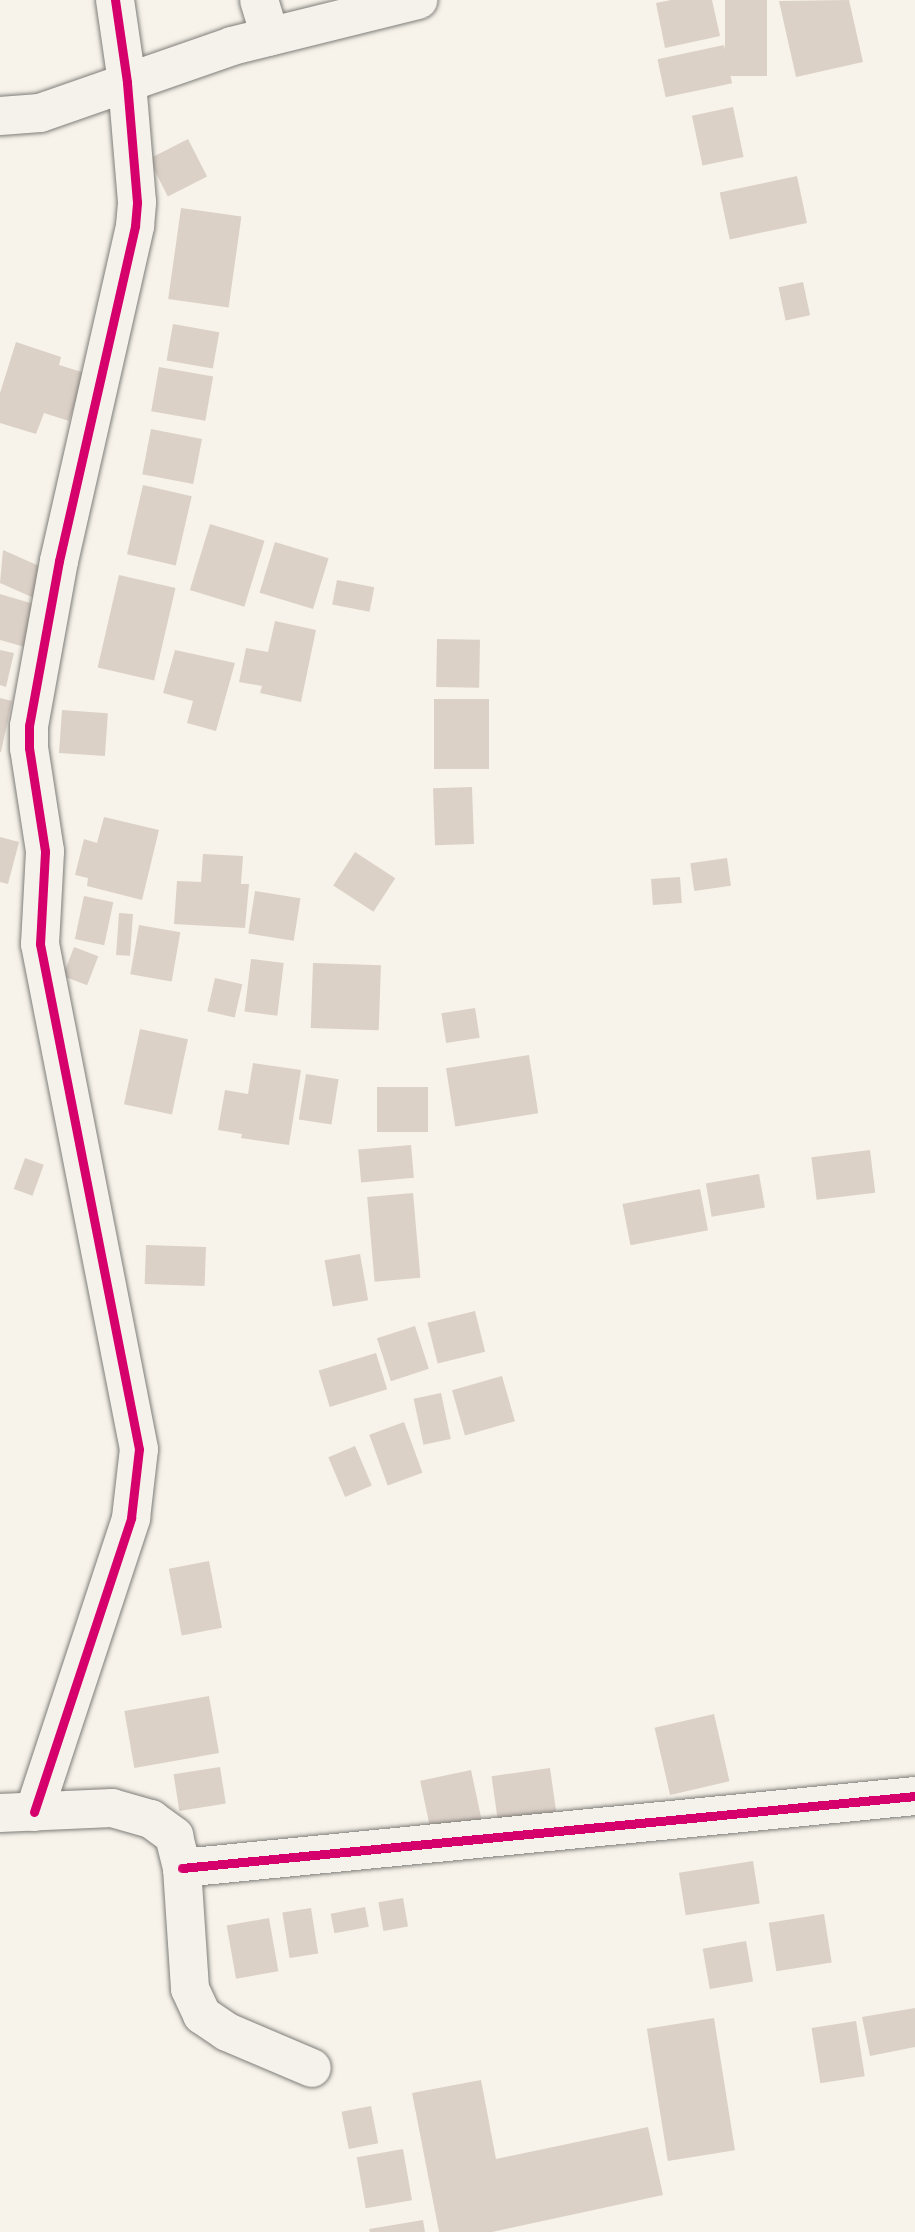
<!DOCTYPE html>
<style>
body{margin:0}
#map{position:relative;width:915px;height:2232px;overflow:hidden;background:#f7f3ea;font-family:"Gochi Hand",sans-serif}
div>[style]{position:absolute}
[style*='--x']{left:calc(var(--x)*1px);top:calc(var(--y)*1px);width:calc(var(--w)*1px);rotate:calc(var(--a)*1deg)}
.building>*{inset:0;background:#dcd1c7;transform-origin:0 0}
.roads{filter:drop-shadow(0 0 2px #7f7d79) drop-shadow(0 0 2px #7f7d79)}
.street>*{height:38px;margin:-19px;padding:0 19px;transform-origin:19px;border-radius:19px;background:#f5f2ec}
.cycleway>*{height:9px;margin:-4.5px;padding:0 4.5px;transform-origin:4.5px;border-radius:4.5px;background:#d6006c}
span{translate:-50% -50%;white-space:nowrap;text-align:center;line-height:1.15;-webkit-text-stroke:5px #fcf5e5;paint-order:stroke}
</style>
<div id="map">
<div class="building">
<i style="clip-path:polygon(671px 0,712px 0,720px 36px,665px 48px,656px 3px)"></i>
<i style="left:725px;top:0;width:42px;height:76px"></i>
<i style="clip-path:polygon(849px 0,863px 62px,796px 77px,779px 1px)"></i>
<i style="left:724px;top:45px;width:39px;height:68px;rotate:78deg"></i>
<i style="left:733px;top:107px;width:51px;height:42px;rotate:78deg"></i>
<i style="left:188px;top:139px;width:42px;height:44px;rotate:63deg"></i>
<i style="left:797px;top:176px;width:48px;height:79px;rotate:78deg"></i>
<i style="left:181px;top:208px;width:61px;height:92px;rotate:8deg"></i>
<i style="left:803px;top:282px;width:34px;height:25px;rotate:78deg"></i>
<i style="left:173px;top:324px;width:47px;height:37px;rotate:10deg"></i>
<i style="clip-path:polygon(16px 342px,61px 357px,59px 365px,85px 373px,69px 421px,44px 413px,36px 434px,0 423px,0 393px)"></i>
<i style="left:159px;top:367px;width:55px;height:45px;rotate:10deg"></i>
<i style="left:151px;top:429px;width:52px;height:46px;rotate:11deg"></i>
<i style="left:143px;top:485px;width:50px;height:71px;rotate:13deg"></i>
<i style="left:210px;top:524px;width:57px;height:69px;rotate:17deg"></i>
<i style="left:275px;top:542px;width:56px;height:53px;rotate:17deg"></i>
<i style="clip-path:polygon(3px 550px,46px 569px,34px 598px,0 583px)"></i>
<i style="left:119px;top:575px;width:58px;height:95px;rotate:13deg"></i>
<i style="left:337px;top:580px;width:38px;height:25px;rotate:11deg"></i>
<i style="clip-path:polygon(0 594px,37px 605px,25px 647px,0 640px)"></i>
<i style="clip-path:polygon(275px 621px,316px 630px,301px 702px,260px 693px,262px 686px,239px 682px,246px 648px,268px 652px)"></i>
<i style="left:437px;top:639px;width:43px;height:48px;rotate:1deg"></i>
<i style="clip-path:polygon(0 650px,14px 653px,6px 687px,0 685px)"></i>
<i style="clip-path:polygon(175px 650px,235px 663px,216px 731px,187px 723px,193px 701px,163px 693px)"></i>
<i style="clip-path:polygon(0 698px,12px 701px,1px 752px,0 752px)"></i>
<i style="left:434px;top:699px;width:55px;height:70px"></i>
<i style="left:62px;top:710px;width:46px;height:43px;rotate:4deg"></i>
<i style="left:472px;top:787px;width:57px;height:39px;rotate:88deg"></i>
<i style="clip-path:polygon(104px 817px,159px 830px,142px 900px,87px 886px,88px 878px,75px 875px,84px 839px,97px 843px)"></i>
<i style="clip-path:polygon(0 837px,19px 842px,8px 884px,0 882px)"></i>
<i style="left:355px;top:852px;width:48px;height:40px;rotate:33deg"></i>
<i style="clip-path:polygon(203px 854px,243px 856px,241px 884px,249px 884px,245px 928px,174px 924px,177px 881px,201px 882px)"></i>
<i style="left:727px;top:858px;width:28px;height:37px;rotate:82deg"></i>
<i style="left:680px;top:877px;width:26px;height:29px;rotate:86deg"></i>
<i style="left:255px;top:891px;width:46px;height:43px;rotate:9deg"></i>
<i style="left:84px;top:896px;width:30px;height:44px;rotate:12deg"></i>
<i style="left:119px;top:913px;width:14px;height:42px;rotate:4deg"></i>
<i style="left:139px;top:925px;width:42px;height:50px;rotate:10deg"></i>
<i style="left:74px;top:947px;width:26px;height:31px;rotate:21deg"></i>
<i style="left:251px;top:959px;width:33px;height:53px;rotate:7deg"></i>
<i style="left:313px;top:963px;width:68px;height:65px;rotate:2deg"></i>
<i style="left:215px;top:978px;width:28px;height:34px;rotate:13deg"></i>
<i style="left:475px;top:1008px;width:30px;height:34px;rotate:81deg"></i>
<i style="left:140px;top:1029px;width:49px;height:77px;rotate:12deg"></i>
<i style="left:529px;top:1055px;width:59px;height:84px;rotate:81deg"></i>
<i style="clip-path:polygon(253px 1063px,301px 1070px,289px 1145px,241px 1138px,242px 1134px,218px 1130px,225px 1090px,248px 1094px)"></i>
<i style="left:306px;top:1074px;width:33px;height:46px;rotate:9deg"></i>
<i style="left:377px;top:1087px;width:51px;height:45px"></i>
<i style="left:411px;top:1145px;width:33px;height:53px;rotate:85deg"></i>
<i style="left:870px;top:1150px;width:43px;height:59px;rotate:83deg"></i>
<i style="left:25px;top:1158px;width:20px;height:33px;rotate:20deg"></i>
<i style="left:759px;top:1174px;width:34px;height:54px;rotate:80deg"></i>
<i style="left:700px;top:1189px;width:42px;height:79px;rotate:79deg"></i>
<i style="left:413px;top:1193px;width:85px;height:46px;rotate:85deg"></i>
<i style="left:146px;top:1245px;width:60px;height:39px;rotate:2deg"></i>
<i style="left:360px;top:1254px;width:47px;height:36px;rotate:80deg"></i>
<i style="left:475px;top:1311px;width:42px;height:49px;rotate:76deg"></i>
<i style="left:415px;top:1326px;width:45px;height:40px;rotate:72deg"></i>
<i style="left:376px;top:1353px;width:38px;height:60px;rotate:73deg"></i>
<i style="left:502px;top:1376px;width:47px;height:52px;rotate:74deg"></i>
<i style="left:441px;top:1393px;width:47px;height:28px;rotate:78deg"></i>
<i style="left:404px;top:1422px;width:54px;height:37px;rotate:70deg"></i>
<i style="left:355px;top:1446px;width:43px;height:29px;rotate:67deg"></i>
<i style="left:209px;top:1561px;width:68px;height:41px;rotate:79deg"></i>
<i style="left:209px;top:1696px;width:58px;height:86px;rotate:80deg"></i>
<i style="left:714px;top:1714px;width:69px;height:61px;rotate:77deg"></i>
<i style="left:220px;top:1767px;width:37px;height:47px;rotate:81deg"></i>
<i style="left:550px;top:1768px;width:52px;height:59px;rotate:82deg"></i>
<i style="left:471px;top:1770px;width:59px;height:52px;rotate:78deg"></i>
<i style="left:753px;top:1861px;width:43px;height:75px;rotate:81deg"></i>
<i style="left:403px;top:1898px;width:29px;height:25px;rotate:80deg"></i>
<i style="left:365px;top:1907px;width:20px;height:35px;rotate:79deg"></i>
<i style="left:311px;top:1908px;width:46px;height:29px;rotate:81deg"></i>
<i style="left:824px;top:1914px;width:49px;height:56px;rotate:81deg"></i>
<i style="left:269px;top:1918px;width:54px;height:43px;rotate:80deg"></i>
<i style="left:746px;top:1941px;width:41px;height:44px;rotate:80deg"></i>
<i style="clip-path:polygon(915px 2008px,915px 2047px,870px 2056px,862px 2017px)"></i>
<i style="left:714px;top:2018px;width:134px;height:68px;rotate:81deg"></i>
<i style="left:856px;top:2021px;width:56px;height:45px;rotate:81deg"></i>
<i style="clip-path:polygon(481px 2080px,496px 2159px,648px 2127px,663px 2195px,492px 2232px,439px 2232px,412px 2093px)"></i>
<i style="left:371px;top:2106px;width:38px;height:30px;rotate:79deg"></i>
<i style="left:403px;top:2149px;width:52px;height:47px;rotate:80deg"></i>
<i style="clip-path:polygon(423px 2220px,425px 2232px,370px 2232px,369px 2229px)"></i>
</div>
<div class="roads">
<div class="street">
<i style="--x:259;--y:0;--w:38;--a:73"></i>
<i style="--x:0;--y:116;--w:40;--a:-4.3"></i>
<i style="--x:40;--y:113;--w:203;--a:-19.2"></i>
<i style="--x:232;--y:46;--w:192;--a:-13.9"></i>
<i style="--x:34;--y:1812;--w:310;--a:-71.7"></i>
<i style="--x:131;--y:1518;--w:69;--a:-83.4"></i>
<i style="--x:139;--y:1449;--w:515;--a:-101.09"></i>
<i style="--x:40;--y:944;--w:93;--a:-86.9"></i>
<i style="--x:45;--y:851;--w:104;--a:-98.8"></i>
<i style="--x:29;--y:748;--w:22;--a:-90"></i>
<i style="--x:29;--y:726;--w:168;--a:-79.7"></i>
<i style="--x:59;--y:561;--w:344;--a:-77.2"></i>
<i style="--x:135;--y:226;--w:24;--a:-85"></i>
<i style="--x:137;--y:202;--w:120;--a:-94.8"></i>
<i style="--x:127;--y:82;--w:83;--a:-98.3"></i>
<i style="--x:0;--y:1813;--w:112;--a:-2.6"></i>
<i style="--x:112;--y:1808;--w:41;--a:15.8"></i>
<i style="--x:151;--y:1819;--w:29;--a:36"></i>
<i style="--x:174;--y:1836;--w:33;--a:76"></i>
<i style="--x:182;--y:1868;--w:121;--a:86.2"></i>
<i style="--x:190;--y:1989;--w:29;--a:65"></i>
<i style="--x:202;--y:2015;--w:30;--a:34"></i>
<i style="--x:227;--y:2032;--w:92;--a:23"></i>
<i style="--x:182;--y:1868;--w:737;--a:-5.61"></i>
</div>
</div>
<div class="cycleway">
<i style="--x:34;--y:1812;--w:310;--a:-71.7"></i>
<i style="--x:131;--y:1518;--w:69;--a:-83.4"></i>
<i style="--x:139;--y:1449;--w:515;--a:-101.09"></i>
<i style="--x:40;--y:944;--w:93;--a:-86.9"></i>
<i style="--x:45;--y:851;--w:104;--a:-98.8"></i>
<i style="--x:29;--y:748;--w:22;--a:-90"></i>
<i style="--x:29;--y:726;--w:168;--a:-79.7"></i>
<i style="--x:59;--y:561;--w:344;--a:-77.2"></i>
<i style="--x:135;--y:226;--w:24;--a:-85"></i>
<i style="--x:137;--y:202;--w:120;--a:-94.8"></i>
<i style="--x:127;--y:82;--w:83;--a:-98.3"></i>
<i style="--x:182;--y:1868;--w:737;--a:-5.61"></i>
</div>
</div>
